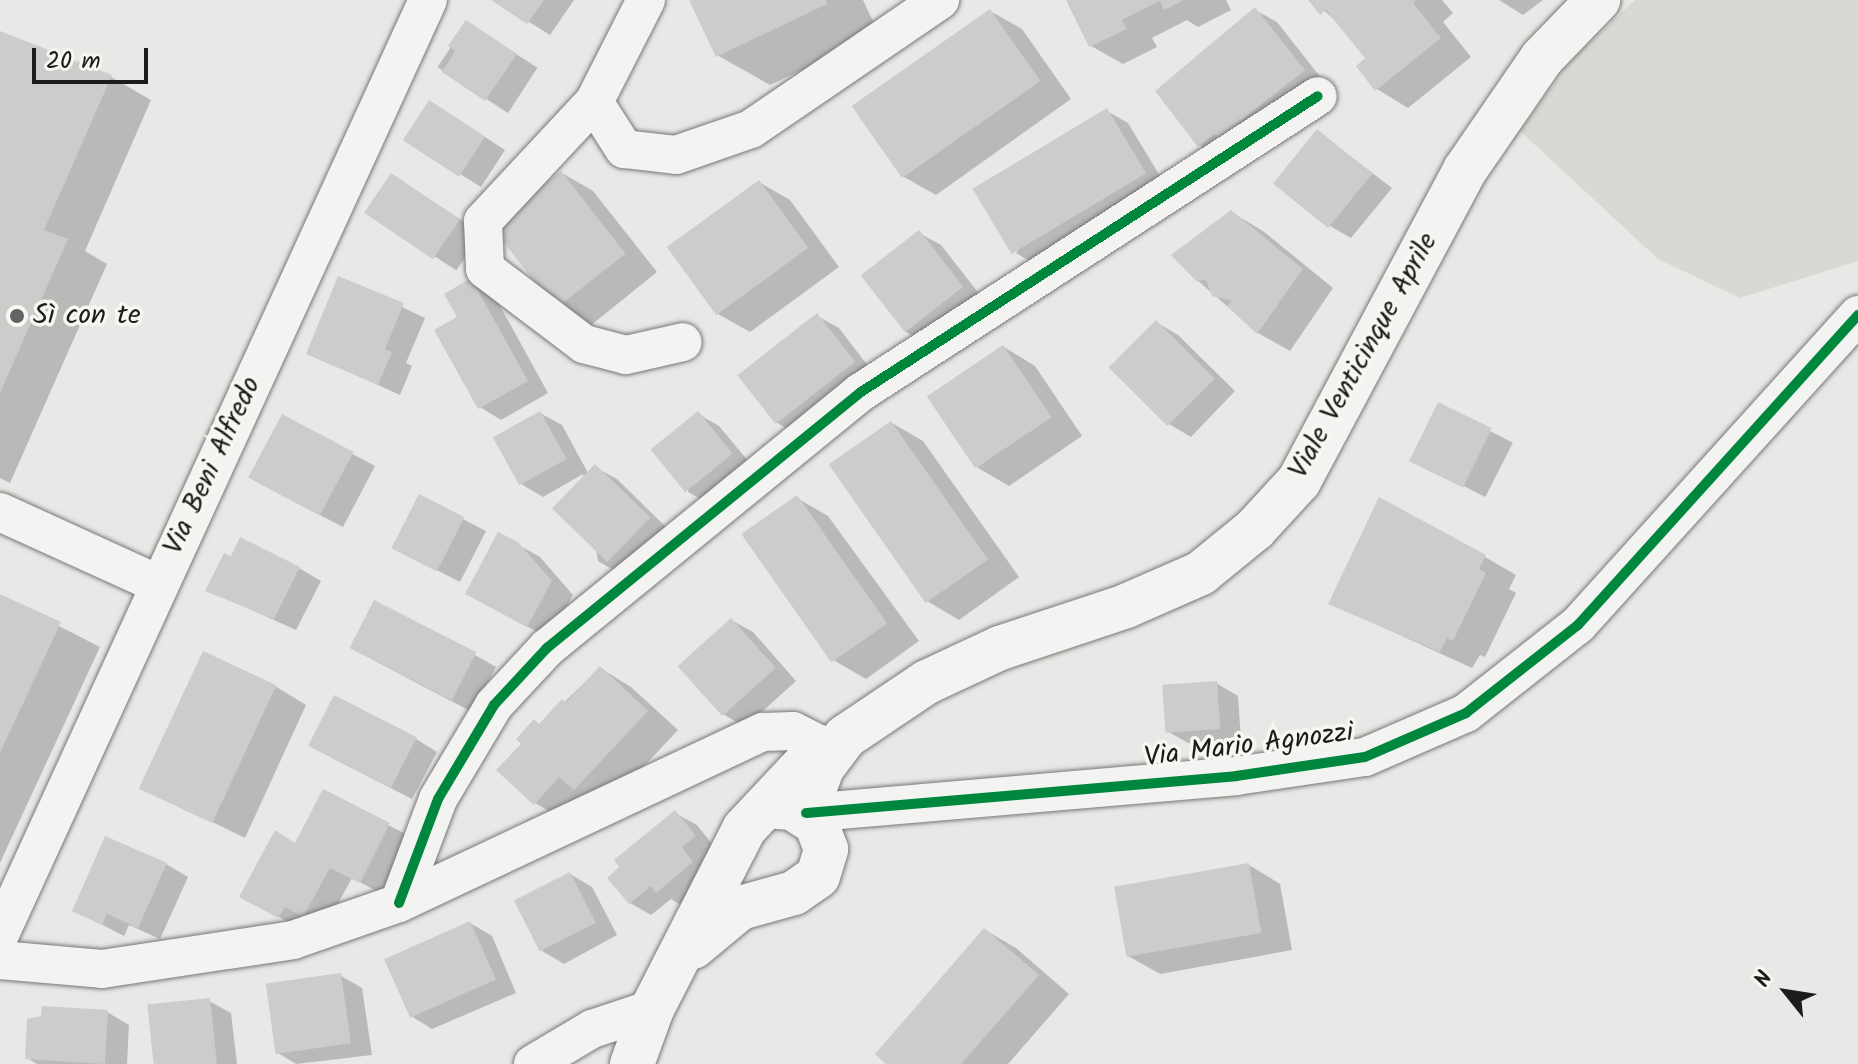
<!DOCTYPE html>
<meta charset="utf-8">
<style>
body{margin:0}
#map{position:relative;width:1858px;height:1064px;overflow:hidden;background:#e8e8e6;font-family:Kalam,sans-serif}
div>[style]{position:absolute}
[style*='--x']{left:calc(var(--x)*1px);top:calc(var(--y)*1px);width:calc(var(--w)*1px);rotate:calc(var(--a)*1deg)}
.built>*{inset:0;background:#d8d8d5}
.shadow>*{inset:0;background:#0003;transform-origin:0 0}
.building>*{inset:0;background:#ccccca;transform-origin:0 0}
.roads{filter:drop-shadow(0 0 2px #787877) drop-shadow(0 0 2px #787877)}
.minor>*{height:38px;margin:-19px;padding:0 19px;transform-origin:19px;border-radius:19px;background:#f3f3f1}
.major>*{height:44px;margin:-22px;padding:0 22px;transform-origin:22px;border-radius:22px;background:#f3f3f1}
.cycleway>*{height:10px;margin:-5px;padding:0 5px;transform-origin:5px;border-radius:5px;background:#00873e}
.dots>*{width:22px;height:22px;translate:-50% -50%;box-sizing:border-box;border:4px solid #f6f6f2;border-radius:50%}
span{translate:-50% -50%;white-space:nowrap;text-align:center;line-height:1.15;-webkit-text-stroke:7px #f6f6f2;paint-order:stroke}
.poi-label{font-size:28px;color:#1c1c1c}
.left{translate:0 -50%;text-align:left}
.street-label{font-size:28px;color:#1c1c1c}
.north{position:absolute;left:1746px;top:952px;width:80px;height:80px;-webkit-text-stroke:6px #f6f6f2;paint-order:stroke;rotate:300deg;font-size:22px;font-weight:700;line-height:32px;text-align:center;color:#1c1c1c}
.north::after{content:'';display:block;margin:auto;width:28px;height:36px;background:#1c1c1c;clip-path:polygon(50% 0,100% 100%,50% 72%,0 100%)}
.scale{position:absolute;left:32px;top:48px;width:116px;height:36px;box-sizing:border-box;border:4px solid #1c1c1c;border-top:0;padding-left:10px;font-size:24px;line-height:28px;white-space:nowrap;color:#1c1c1c;-webkit-text-stroke:6px #f6f6f2;paint-order:stroke}
</style>
<div id="map">
<div class="built">
<i style="clip-path:polygon(1635px 0,1858px 0,1858px 261px,1740px 298px,1658px 259px,1520px 131px,1572px 59px)"></i>
</div>
<div class="shadow">
<i style="clip-path:polygon(494px 0,574px 0,550px 35px)"></i>
<i style="clip-path:polygon(691px 0,863px 0,879px 34px,770px 85px,717px 55px)"></i>
<i style="clip-path:polygon(1068px 0,1226px 0,1231px 10px,1198px 27px,1187px 20px,1152px 38px,1157px 47px,1123px 64px,1091px 46px)"></i>
<i style="clip-path:polygon(1311px 0,1442px 0,1453px 13px,1443px 22px,1471px 57px,1408px 108px,1377px 89px,1368px 59px,1340px 24px)"></i>
<i style="clip-path:polygon(1499px 0,1543px 0,1523px 15px)"></i>
<i style="clip-path:polygon(1255px 10px,1277px 22px,1325px 83px,1221px 158px,1199px 145px)"></i>
<i style="clip-path:polygon(990px 11px,1022px 29px,1071px 99px,936px 195px,904px 177px)"></i>
<i style="left:467px;top:22px;width:84px;height:54px;rotate:33deg"></i>
<i style="clip-path:polygon(0 33px,111px 77px,151px 100px,85px 251px,107px 264px,10px 483px,0 478px)"></i>
<i style="clip-path:polygon(1107px 111px,1128px 123px,1166px 186px,1038px 266px,1016px 253px)"></i>
<i style="clip-path:polygon(451px 115px,505px 150px,481px 187px,405px 140px)"></i>
<i style="clip-path:polygon(1318px 132px,1392px 188px,1351px 238px,1330px 226px)"></i>
<i style="clip-path:polygon(562px 173px,593px 191px,657px 272px,590px 326px,558px 307px)"></i>
<i style="left:392px;top:175px;width:106px;height:45px;rotate:33deg"></i>
<i style="clip-path:polygon(759px 182px,790px 200px,839px 267px,750px 332px,718px 314px)"></i>
<i style="clip-path:polygon(1231px 212px,1263px 231px,1333px 288px,1290px 351px,1258px 333px,1197px 280px)"></i>
<i style="clip-path:polygon(919px 233px,941px 245px,984px 300px,928px 344px,906px 332px)"></i>
<i style="clip-path:polygon(340px 278px,425px 318px,406px 363px,412px 366px,400px 395px,308px 353px)"></i>
<i style="clip-path:polygon(471px 281px,493px 293px,548px 393px,501px 420px,480px 407px,459px 318px)"></i>
<i style="clip-path:polygon(817px 316px,839px 328px,875px 375px,797px 435px,776px 422px)"></i>
<i style="clip-path:polygon(1156px 322px,1178px 335px,1235px 391px,1191px 437px,1169px 424px)"></i>
<i style="clip-path:polygon(1004px 347px,1035px 366px,1082px 436px,1009px 486px,978px 468px)"></i>
<i style="left:1439px;top:405px;width:83px;height:61px;rotate:27deg"></i>
<i style="clip-path:polygon(540px 413px,562px 425px,588px 473px,595px 467px,617px 479px,670px 531px,620px 574px,598px 561px,583px 474px,543px 497px,521px 484px)"></i>
<i style="clip-path:polygon(698px 414px,719px 426px,754px 468px,710px 504px,688px 492px)"></i>
<i style="clip-path:polygon(283px 417px,375px 466px,343px 527px,272px 490px)"></i>
<i style="clip-path:polygon(892px 423px,923px 441px,1019px 577px,959px 620px,927px 601px)"></i>
<i style="clip-path:polygon(420px 497px,486px 531px,460px 582px,415px 559px)"></i>
<i style="clip-path:polygon(797px 498px,828px 516px,919px 641px,866px 679px,835px 661px,744px 536px)"></i>
<i style="clip-path:polygon(517px 544px,540px 557px,573px 595px,549px 638px,489px 606px)"></i>
<i style="clip-path:polygon(1485px 557px,1516px 575px,1509px 589px,1516px 593px,1485px 657px,1480px 655px,1472px 668px,1330px 603px)"></i>
<i style="clip-path:polygon(299px 568px,321px 581px,296px 630px,207px 590px)"></i>
<i style="clip-path:polygon(0 596px,100px 647px,0 863px)"></i>
<i style="clip-path:polygon(731px 620px,753px 632px,796px 681px,745px 727px,723px 714px)"></i>
<i style="clip-path:polygon(475px 655px,496px 667px,472px 712px,373px 660px)"></i>
<i style="clip-path:polygon(600px 668px,631px 687px,678px 730px,607px 806px,566px 821px,535px 803px,540px 725px)"></i>
<i style="clip-path:polygon(1216px 683px,1238px 696px,1241px 740px,1188px 743px,1167px 731px)"></i>
<i style="clip-path:polygon(275px 686px,306px 705px,245px 838px,143px 788px)"></i>
<i style="clip-path:polygon(416px 739px,437px 752px,412px 799px,332px 758px)"></i>
<i style="clip-path:polygon(323px 791px,411px 837px,382px 894px,352px 878px,325px 928px,301px 929px,242px 896px,296px 845px)"></i>
<i style="clip-path:polygon(675px 813px,697px 825px,716px 849px,702px 860px,714px 875px,679px 904px,671px 899px,651px 915px,630px 903px)"></i>
<i style="clip-path:polygon(166px 864px,188px 877px,160px 939px,129px 925px,124px 936px,74px 910px)"></i>
<i style="clip-path:polygon(1249px 865px,1280px 884px,1292px 950px,1160px 974px,1128px 956px)"></i>
<i style="clip-path:polygon(570px 874px,592px 887px,617px 935px,564px 964px,542px 951px)"></i>
<i style="clip-path:polygon(470px 923px,492px 936px,516px 993px,432px 1029px,411px 1016px)"></i>
<i style="clip-path:polygon(985px 930px,1016px 948px,1069px 994px,1008px 1064px,889px 1064px)"></i>
<i style="clip-path:polygon(341px 976px,362px 988px,372px 1055px,296px 1064px,278px 1053px)"></i>
<i style="clip-path:polygon(209px 1001px,231px 1013px,237px 1064px,157px 1064px)"></i>
<i style="clip-path:polygon(107px 1012px,129px 1025px,127px 1064px,37px 1064px,27px 1058px)"></i>
</div>
<div class="building">
<i style="clip-path:polygon(491px 0,544px 0,527px 24px)"></i>
<i style="clip-path:polygon(689px 0,826px 0,827px 4px,716px 57px)"></i>
<i style="clip-path:polygon(1066px 0,1184px 0,1164px 10px,1160px 1px,1122px 20px,1127px 29px,1089px 47px)"></i>
<i style="clip-path:polygon(1308px 0,1416px 0,1413px 3px,1441px 38px,1375px 91px,1356px 66px,1365px 58px,1326px 10px,1320px 15px)"></i>
<i style="clip-path:polygon(1255px 7px,1305px 70px,1219px 138px,1214px 134px,1198px 147px,1155px 91px)"></i>
<i style="left:990px;top:9px;width:88px;height:169px;rotate:55deg"></i>
<i style="clip-path:polygon(466px 20px,517px 54px,485px 101px,442px 72px,455px 51px,448px 46px)"></i>
<i style="clip-path:polygon(0 31px,112px 75px,44px 230px,68px 239px,0 393px)"></i>
<i style="left:429px;top:100px;width:67px;height:48px;rotate:33deg"></i>
<i style="left:1107px;top:108px;width:76px;height:157px;rotate:59deg"></i>
<i style="left:1317px;top:129px;width:71px;height:70px;rotate:39deg"></i>
<i style="left:561px;top:171px;width:105px;height:89px;rotate:52deg"></i>
<i style="left:391px;top:173px;width:83px;height:48px;rotate:34deg"></i>
<i style="left:759px;top:180px;width:84px;height:114px;rotate:54deg"></i>
<i style="clip-path:polygon(1231px 210px,1303px 269px,1257px 334px,1227px 306px,1232px 301px,1212px 296px,1206px 280px,1196px 281px,1171px 255px)"></i>
<i style="left:919px;top:230px;width:72px;height:74px;rotate:52deg"></i>
<i style="clip-path:polygon(338px 276px,404px 303px,385px 349px,392px 352px,378px 385px,306px 354px)"></i>
<i style="clip-path:polygon(471px 278px,528px 381px,478px 409px,434px 330px,457px 317px,444px 294px)"></i>
<i style="left:817px;top:313px;width:62px;height:101px;rotate:52deg"></i>
<i style="left:1156px;top:320px;width:83px;height:67px;rotate:45deg"></i>
<i style="left:1003px;top:345px;width:87px;height:92px;rotate:56deg"></i>
<i style="left:1438px;top:402px;width:60px;height:66px;rotate:26deg"></i>
<i style="left:540px;top:411px;width:55px;height:54px;rotate:61deg"></i>
<i style="left:698px;top:411px;width:55px;height:61px;rotate:51deg"></i>
<i style="left:282px;top:414px;width:81px;height:72px;rotate:28deg"></i>
<i style="left:891px;top:421px;width:169px;height:76px;rotate:55deg"></i>
<i style="left:595px;top:464px;width:77px;height:62px;rotate:44deg"></i>
<i style="left:419px;top:494px;width:51px;height:61px;rotate:27deg"></i>
<i style="left:797px;top:495px;width:157px;height:68px;rotate:55deg"></i>
<i style="clip-path:polygon(1379px 497px,1486px 555px,1479px 569px,1486px 573px,1453px 641px,1447px 638px,1440px 652px,1328px 604px)"></i>
<i style="clip-path:polygon(498px 532px,518px 542px,552px 581px,527px 627px,465px 594px)"></i>
<i style="clip-path:polygon(240px 537px,300px 567px,274px 619px,205px 591px,224px 553px,231px 556px)"></i>
<i style="clip-path:polygon(0 594px,61px 622px,0 753px)"></i>
<i style="left:374px;top:600px;width:115px;height:54px;rotate:27deg"></i>
<i style="left:731px;top:618px;width:67px;height:72px;rotate:48deg"></i>
<i style="left:203px;top:651px;width:81px;height:152px;rotate:25deg"></i>
<i style="clip-path:polygon(600px 666px,648px 711px,574px 790px,559px 777px,534px 805px,496px 770px,521px 744px,516px 739px,534px 719px,539px 724px,562px 699px,565px 703px)"></i>
<i style="left:1217px;top:681px;width:48px;height:55px;rotate:86deg"></i>
<i style="left:334px;top:695px;width:93px;height:57px;rotate:27deg"></i>
<i style="clip-path:polygon(323px 789px,390px 823px,360px 883px,330px 868px,303px 917px,285px 907px,278px 918px,239px 897px,275px 830px,295px 843px)"></i>
<i style="clip-path:polygon(675px 810px,696px 836px,682px 847px,693px 862px,656px 893px,651px 886px,629px 904px,607px 878px,619px 867px,614px 860px)"></i>
<i style="clip-path:polygon(105px 836px,167px 863px,138px 928px,107px 914px,102px 925px,72px 911px)"></i>
<i style="left:1249px;top:863px;width:71px;height:137px;rotate:80deg"></i>
<i style="left:570px;top:872px;width:57px;height:63px;rotate:63deg"></i>
<i style="left:470px;top:921px;width:64px;height:94px;rotate:66deg"></i>
<i style="clip-path:polygon(984px 928px,1039px 975px,961px 1064px,886px 1064px,875px 1054px)"></i>
<i style="left:341px;top:973px;width:71px;height:76px;rotate:82deg"></i>
<i style="left:210px;top:998px;width:66px;height:63px;rotate:84deg"></i>
<i style="clip-path:polygon(42px 1006px,108px 1010px,105px 1064px,25px 1059px,27px 1019px,41px 1016px)"></i>
</div>
<div class="roads">
<div class="minor">
<i style="--x:646;--y:0;--w:114;--a:117"></i>
<i style="--x:594;--y:102;--w:56;--a:57.4"></i>
<i style="--x:624;--y:149;--w:52;--a:6.6"></i>
<i style="--x:676;--y:155;--w:79;--a:-19.1"></i>
<i style="--x:751;--y:129;--w:229;--a:-34.3"></i>
<i style="--x:594;--y:102;--w:163;--a:133"></i>
<i style="--x:483;--y:221;--w:48;--a:87.6"></i>
<i style="--x:485;--y:269;--w:124;--a:37.1"></i>
<i style="--x:584;--y:344;--w:43;--a:14.7"></i>
<i style="--x:626;--y:355;--w:58;--a:-12.8"></i>
<i style="--x:0;--y:512;--w:174;--a:24.5"></i>
<i style="--x:806;--y:813;--w:432;--a:-4.9"></i>
<i style="--x:1236;--y:776;--w:130;--a:-8.4"></i>
<i style="--x:1365;--y:757;--w:110;--a:-23.5"></i>
<i style="--x:1466;--y:713;--w:142;--a:-38.2"></i>
<i style="--x:1578;--y:625;--w:418;--a:-47.9"></i>
<i style="--x:399;--y:903;--w:111;--a:-69.4"></i>
<i style="--x:438;--y:799;--w:109;--a:-59.2"></i>
<i style="--x:494;--y:705;--w:78;--a:-47.1"></i>
<i style="--x:547;--y:648;--w:405;--a:-39.2"></i>
<i style="--x:861;--y:392;--w:544;--a:-32.93"></i>
<i style="--x:0;--y:934;--w:1027;--a:-65.38"></i>
<i style="--x:0;--y:960;--w:102;--a:5"></i>
<i style="--x:102;--y:969;--w:193;--a:-8.6"></i>
<i style="--x:293;--y:940;--w:112;--a:-19.2"></i>
<i style="--x:399;--y:903;--w:402;--a:-25.2"></i>
<i style="--x:763;--y:732;--w:30;--a:-2"></i>
<i style="--x:793;--y:731;--w:34;--a:27"></i>
<i style="--x:533;--y:1064;--w:69;--a:-30.7"></i>
<i style="--x:592;--y:1029;--w:63;--a:-18.4"></i>
</div>
<div class="major">
<i style="--x:806;--y:813;--w:48;--a:-70.4"></i>
<i style="--x:822;--y:768;--w:39;--a:-53"></i>
<i style="--x:845;--y:737;--w:99;--a:-33.9"></i>
<i style="--x:927;--y:682;--w:81;--a:-25"></i>
<i style="--x:1000;--y:648;--w:133;--a:-18.4"></i>
<i style="--x:1126;--y:606;--w:82;--a:-23.7"></i>
<i style="--x:1201;--y:573;--w:70;--a:-39.2"></i>
<i style="--x:1255;--y:529;--w:65;--a:-47.5"></i>
<i style="--x:1299;--y:481;--w:353;--a:-61.9"></i>
<i style="--x:1465;--y:170;--w:136;--a:-55.5"></i>
<i style="--x:1542;--y:58;--w:81;--a:-46"></i>
<i style="--x:693;--y:947;--w:61;--a:-39.7"></i>
<i style="--x:740;--y:908;--w:56;--a:-15.5"></i>
<i style="--x:794;--y:893;--w:29;--a:-35"></i>
<i style="--x:818;--y:876;--w:28;--a:-73"></i>
<i style="--x:826;--y:849;--w:28;--a:-111"></i>
<i style="--x:816;--y:823;--w:28;--a:-148"></i>
<i style="--x:792;--y:808;--w:14;--a:-176"></i>
<i style="--x:632;--y:1064;--w:59;--a:-70"></i>
<i style="--x:652;--y:1009;--w:202;--a:-62.9"></i>
<i style="--x:744;--y:829;--w:112;--a:-46.8"></i>
</div>
</div>
<div class="cycleway">
<i style="--x:806;--y:813;--w:432;--a:-4.9"></i>
<i style="--x:1236;--y:776;--w:130;--a:-8.4"></i>
<i style="--x:1365;--y:757;--w:110;--a:-23.5"></i>
<i style="--x:1466;--y:713;--w:142;--a:-38.2"></i>
<i style="--x:1578;--y:625;--w:418;--a:-47.9"></i>
<i style="--x:399;--y:903;--w:111;--a:-69.4"></i>
<i style="--x:438;--y:799;--w:109;--a:-59.2"></i>
<i style="--x:494;--y:705;--w:78;--a:-47.1"></i>
<i style="--x:547;--y:648;--w:405;--a:-39.2"></i>
<i style="--x:861;--y:392;--w:544;--a:-32.93"></i>
</div>
<div class="dots">
<i style="left:17px;top:316px;background:#636363"></i>
</div>
<div class="poi-label">
<span class="left" style="left:33px;top:316px">Sì con te</span>
</div>
<div class="street-label">
<span style="left:1364px;top:356px;rotate:-61deg">Viale Venticinque Aprile</span>
<span style="left:213px;top:466px;rotate:-65deg">Via Beni Alfredo</span>
<span style="left:1249px;top:746px;rotate:-7deg">Via Mario Agnozzi</span>
</div>
<div class="north">N</div>
<div class="scale">20 m</div>
</div>
